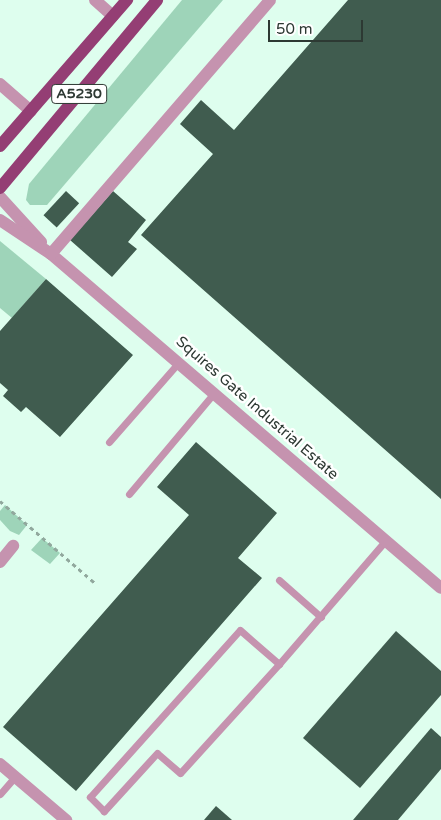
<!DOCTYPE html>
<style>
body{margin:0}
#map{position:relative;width:441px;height:820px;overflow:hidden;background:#defeee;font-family:"Varela Round",sans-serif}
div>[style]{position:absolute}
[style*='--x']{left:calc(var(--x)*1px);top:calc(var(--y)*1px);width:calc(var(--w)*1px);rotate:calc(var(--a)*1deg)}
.green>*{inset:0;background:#9ed4b9}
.building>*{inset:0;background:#405c4f;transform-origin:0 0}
.path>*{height:2.5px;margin-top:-1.25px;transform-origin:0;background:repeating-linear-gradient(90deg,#91a89d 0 4px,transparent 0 8px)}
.service>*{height:7px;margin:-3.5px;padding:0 3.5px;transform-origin:3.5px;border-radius:3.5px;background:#c593af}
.minor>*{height:12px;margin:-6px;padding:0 6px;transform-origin:6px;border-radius:6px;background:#c593af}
.primary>*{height:12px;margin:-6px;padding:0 6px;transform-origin:6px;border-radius:6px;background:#943e74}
span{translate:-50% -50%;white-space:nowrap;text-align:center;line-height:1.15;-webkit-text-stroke:5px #fff;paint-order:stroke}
.shield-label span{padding:1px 4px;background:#fff;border:1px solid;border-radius:4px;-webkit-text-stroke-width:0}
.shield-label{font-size:14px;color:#2d3933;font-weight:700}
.street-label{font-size:15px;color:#2d3933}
.scale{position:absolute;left:268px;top:20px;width:95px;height:22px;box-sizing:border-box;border:2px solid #2d3933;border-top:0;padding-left:6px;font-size:15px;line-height:18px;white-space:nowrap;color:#2d3933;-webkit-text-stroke:4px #fff;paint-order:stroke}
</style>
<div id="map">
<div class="green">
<i style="clip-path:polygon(182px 0,223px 0,47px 205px,30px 205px,26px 200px,29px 184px)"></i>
<i style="clip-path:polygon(0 241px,46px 279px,12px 318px,0 308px)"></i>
<i style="clip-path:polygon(5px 505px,27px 525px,19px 535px,10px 531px,0 520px,0 511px)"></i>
<i style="clip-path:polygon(42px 538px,60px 553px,50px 564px,31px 550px)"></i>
</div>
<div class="building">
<i style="clip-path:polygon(348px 0,441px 0,441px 499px,141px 235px,213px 154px,180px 124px,201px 100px,234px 130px)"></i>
<i style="left:66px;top:191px;width:18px;height:33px;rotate:43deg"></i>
<i style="clip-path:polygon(113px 191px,146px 220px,128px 242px,137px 249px,112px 277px,70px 240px)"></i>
<i style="clip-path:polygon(46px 279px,133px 355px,60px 437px,26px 407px,21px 412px,3px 396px,8px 390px,0 383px,0 331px)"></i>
<i style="clip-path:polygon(196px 442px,277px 513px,238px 558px,262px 578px,76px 791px,3px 727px,189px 515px,157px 487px)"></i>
<i style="clip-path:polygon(396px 631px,441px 671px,441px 695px,360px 788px,303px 738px)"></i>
<i style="clip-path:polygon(431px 728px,441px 737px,441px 769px,398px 820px,353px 820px)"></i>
<i style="clip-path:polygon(216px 806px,232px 820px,204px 820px)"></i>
</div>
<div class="path">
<i style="--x:0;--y:501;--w:127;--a:40.8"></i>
</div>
<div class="service">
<i style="--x:109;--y:442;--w:106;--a:-48.8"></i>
<i style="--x:129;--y:494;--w:133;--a:-49.9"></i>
<i style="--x:279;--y:580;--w:56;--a:41.4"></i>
<i style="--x:279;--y:664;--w:147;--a:132.2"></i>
<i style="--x:180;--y:773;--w:30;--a:-139"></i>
<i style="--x:157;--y:753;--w:79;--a:132.4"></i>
<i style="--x:104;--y:811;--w:20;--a:-135"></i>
<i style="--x:90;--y:797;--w:224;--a:-48.1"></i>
<i style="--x:240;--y:630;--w:52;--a:41.1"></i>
<i style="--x:279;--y:664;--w:162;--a:-49.2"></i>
<i style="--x:0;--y:794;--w:23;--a:-49"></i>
</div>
<div class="minor">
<i style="--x:95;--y:0;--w:24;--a:42"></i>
<i style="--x:0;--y:84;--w:41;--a:41.1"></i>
<i style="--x:0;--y:197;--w:61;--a:47.7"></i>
<i style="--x:0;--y:220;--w:61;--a:33.7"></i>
<i style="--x:51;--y:254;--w:513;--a:40.58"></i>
<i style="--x:51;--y:254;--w:335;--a:-49.2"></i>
<i style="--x:0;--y:562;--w:21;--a:-51"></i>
<i style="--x:0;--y:764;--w:87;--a:40.3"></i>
</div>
<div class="primary">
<i style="--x:0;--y:146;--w:194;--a:-49"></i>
<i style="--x:0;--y:188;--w:245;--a:-50.1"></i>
</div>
<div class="shield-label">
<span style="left:79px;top:94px">A5230</span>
</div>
<div class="street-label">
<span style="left:257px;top:408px;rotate:41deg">Squires Gate Industrial Estate</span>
</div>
<div class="scale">50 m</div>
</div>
